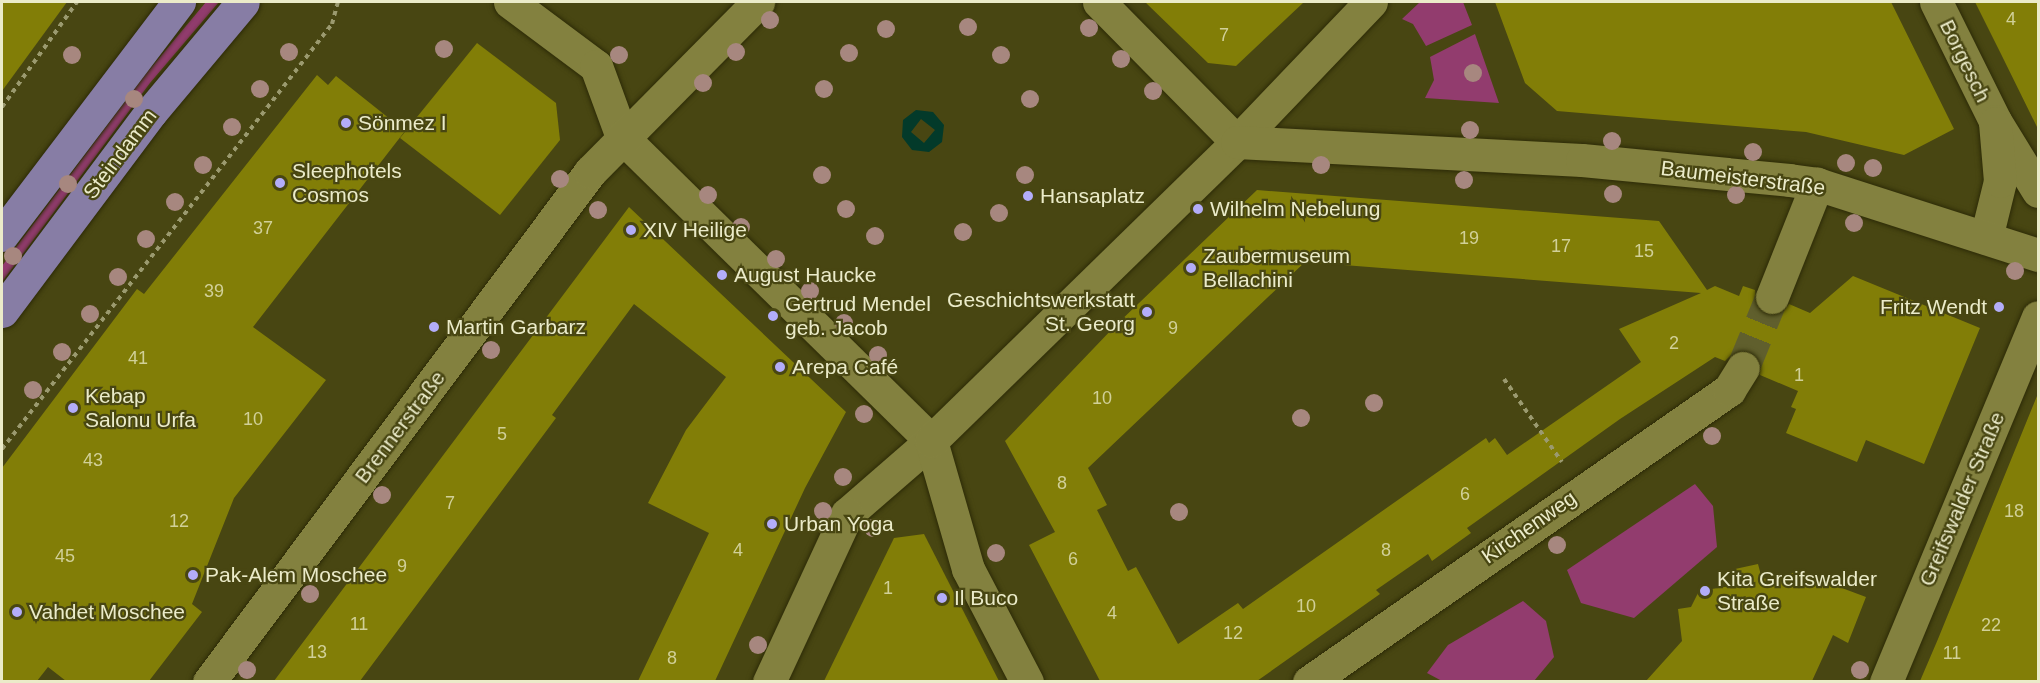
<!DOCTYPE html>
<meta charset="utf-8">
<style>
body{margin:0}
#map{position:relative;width:2040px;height:683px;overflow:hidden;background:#484612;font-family:Arial,sans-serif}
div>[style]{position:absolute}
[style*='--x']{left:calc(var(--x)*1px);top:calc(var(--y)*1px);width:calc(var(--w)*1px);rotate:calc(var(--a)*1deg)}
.green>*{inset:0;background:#923c6e}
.water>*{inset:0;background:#033a2a}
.building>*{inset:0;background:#827e07}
.minor-tunnel>*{height:33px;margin-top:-16.5px;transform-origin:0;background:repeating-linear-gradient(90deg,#605f2d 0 33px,transparent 0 49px)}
.path>*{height:4px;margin-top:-2px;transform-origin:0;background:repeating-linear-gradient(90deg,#9b9a6f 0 4.5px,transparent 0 9px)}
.roads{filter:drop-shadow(0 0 2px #2d2b07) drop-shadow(0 0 2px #2d2b07)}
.minor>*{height:33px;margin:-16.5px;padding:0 16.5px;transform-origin:16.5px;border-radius:16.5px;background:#83813f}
.major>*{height:33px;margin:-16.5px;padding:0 16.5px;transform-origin:16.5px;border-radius:16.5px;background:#877da5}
.trees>*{width:18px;height:18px;margin:-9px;border-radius:50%;background:#a7877f}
.dots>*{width:16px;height:16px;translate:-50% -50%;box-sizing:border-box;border:3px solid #484612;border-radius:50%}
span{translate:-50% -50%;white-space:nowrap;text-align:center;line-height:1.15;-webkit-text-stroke:4.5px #484612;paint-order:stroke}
.number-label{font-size:18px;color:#d1d098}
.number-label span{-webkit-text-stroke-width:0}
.street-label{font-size:21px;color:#ebebc9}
.poi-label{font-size:21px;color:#ebebc9}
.left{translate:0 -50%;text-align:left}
.right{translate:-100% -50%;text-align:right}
.frame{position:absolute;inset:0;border:3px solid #ebebc9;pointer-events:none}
</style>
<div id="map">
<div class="green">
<i style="clip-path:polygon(206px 2px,219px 2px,150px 83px,2px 282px,2px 266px,145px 75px)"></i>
<i style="clip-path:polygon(1420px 2px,1463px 2px,1472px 25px,1426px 46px,1413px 24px,1402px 19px)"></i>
<i style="clip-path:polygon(1475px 34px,1499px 103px,1425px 98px,1434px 80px,1430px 57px)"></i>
<i style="clip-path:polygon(1695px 484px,1713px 506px,1717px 547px,1634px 618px,1581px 603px,1567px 570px)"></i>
<i style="clip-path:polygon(1523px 601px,1546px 621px,1554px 657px,1534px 681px,1442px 681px,1427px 673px,1448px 645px)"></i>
</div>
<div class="water">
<i style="clip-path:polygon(evenodd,916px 110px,933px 112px,944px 125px,942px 142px,929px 152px,912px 150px,902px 137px,903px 120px,916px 110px,921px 119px,935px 130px,924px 143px,911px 132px,921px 119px)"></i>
</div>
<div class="building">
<i style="clip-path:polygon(2px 2px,67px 2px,2px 91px)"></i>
<i style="clip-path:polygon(1145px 2px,1304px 2px,1236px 66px,1208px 63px)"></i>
<i style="clip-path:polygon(1495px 2px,1891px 2px,1954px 129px,1904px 155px,1806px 132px,1557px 111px,1525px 83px)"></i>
<i style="clip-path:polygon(1975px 2px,2038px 2px,2038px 129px,2001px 54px)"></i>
<i style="clip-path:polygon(477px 43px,556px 103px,560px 140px,500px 215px,400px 138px)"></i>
<i style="clip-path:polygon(317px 75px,328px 85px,336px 76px,405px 131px,253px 327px,326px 380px,234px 498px,192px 604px,202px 612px,149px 681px,66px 681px,48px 667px,37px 681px,2px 681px,2px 468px,137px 289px,144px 294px)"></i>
<i style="clip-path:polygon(evenodd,1257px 190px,1659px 221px,1707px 290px,1715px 286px,1739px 296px,1743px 286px,1755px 290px,1757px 308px,1766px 315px,1783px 312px,1789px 304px,1810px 313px,1853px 276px,1980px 328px,1924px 464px,1866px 440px,1857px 462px,1786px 433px,1796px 409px,1791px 407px,1798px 391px,1760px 375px,1760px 360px,1753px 352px,1735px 351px,1725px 361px,1715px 357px,1620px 419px,1467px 528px,1471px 533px,1432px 561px,1428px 554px,1376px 590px,1380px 594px,1257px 681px,1100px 681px,1029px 545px,1055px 532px,1005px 441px,1115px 326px,1257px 190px,1305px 262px,1701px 293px,1619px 329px,1641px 362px,1507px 455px,1495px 438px,1489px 443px,1486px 438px,1243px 609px,1238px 603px,1178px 644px,1136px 567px,1128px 571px,1097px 510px,1107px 505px,1088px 468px,1305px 262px)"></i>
<i style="clip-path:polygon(629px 207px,846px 412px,805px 488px,715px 681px,638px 681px,709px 533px,648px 503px,686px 430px,726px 377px,634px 304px,552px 415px,556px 418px,360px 681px,274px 681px)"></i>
<i style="clip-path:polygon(2037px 396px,2038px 681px,1920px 681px,1938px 639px)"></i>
<i style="clip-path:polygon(924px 534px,999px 681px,824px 681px,894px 538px)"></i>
<i style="clip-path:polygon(1758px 564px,1762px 579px,1799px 572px,1866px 597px,1848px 643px,1833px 635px,1812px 681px,1646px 681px,1682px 641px,1678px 609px,1691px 607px,1699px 591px,1731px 586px,1735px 569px)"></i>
</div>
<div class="minor-tunnel">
<i style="--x:1743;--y:368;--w:77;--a:-67.8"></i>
</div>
<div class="path">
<i style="--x:2;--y:107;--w:129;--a:-54.5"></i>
<i style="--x:1504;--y:379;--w:101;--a:55.1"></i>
<i style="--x:2;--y:449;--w:538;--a:-52.17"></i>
<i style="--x:332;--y:24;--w:23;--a:-75"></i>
</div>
<div class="roads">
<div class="minor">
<i style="--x:510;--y:2;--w:107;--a:36.7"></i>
<i style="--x:596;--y:66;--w:76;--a:69.9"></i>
<i style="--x:622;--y:137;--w:433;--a:44.5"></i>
<i style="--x:931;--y:441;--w:111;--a:139"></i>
<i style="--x:847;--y:514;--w:185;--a:114.9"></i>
<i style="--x:1099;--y:2;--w:197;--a:45.4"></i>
<i style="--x:1237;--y:142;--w:194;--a:-46.3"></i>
<i style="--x:1936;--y:2;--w:133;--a:63.6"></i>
<i style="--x:1995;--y:121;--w:82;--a:58.4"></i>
<i style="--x:1986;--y:238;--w:59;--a:-76.2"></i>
<i style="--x:2000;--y:181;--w:58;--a:-94.9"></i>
<i style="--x:1772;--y:297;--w:122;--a:-68.3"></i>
<i style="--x:209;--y:682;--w:637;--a:-53.24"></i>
<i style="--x:590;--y:172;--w:239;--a:-45.3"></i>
<i style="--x:1027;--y:682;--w:127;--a:-117.6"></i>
<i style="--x:968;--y:569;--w:133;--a:-106.1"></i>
<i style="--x:931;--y:441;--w:428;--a:-44.3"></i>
<i style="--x:1237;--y:142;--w:345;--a:3"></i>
<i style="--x:1582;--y:160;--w:208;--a:5.5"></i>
<i style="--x:1789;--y:180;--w:28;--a:8"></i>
<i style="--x:1817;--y:184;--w:232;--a:17.8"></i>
<i style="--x:1309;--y:682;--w:512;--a:-34.81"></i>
<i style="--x:1729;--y:390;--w:26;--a:-58"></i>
<i style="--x:1886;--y:682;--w:395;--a:-67.4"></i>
</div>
<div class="major">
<i style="--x:2;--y:235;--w:293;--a:-52.8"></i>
<i style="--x:2;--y:311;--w:249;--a:-53.2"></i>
<i style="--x:151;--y:112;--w:143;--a:-50.1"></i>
</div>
</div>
<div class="trees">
<i style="left:770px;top:20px"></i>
<i style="left:968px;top:27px"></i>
<i style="left:1089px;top:28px"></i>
<i style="left:886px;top:29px"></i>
<i style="left:444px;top:49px"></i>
<i style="left:289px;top:52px"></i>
<i style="left:736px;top:52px"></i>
<i style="left:849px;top:53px"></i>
<i style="left:72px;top:55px"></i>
<i style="left:619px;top:55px"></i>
<i style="left:1001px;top:55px"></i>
<i style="left:1121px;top:59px"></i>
<i style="left:1473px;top:73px"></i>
<i style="left:703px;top:83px"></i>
<i style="left:260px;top:89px"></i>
<i style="left:824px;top:89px"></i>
<i style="left:1153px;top:91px"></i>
<i style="left:134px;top:99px"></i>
<i style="left:1030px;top:99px"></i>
<i style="left:232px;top:127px"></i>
<i style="left:1470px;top:130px"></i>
<i style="left:1612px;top:141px"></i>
<i style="left:1753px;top:152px"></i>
<i style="left:1846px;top:163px"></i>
<i style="left:203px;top:165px"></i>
<i style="left:1321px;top:165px"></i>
<i style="left:1873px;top:168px"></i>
<i style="left:822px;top:175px"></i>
<i style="left:1025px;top:175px"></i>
<i style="left:560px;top:179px"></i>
<i style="left:1464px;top:180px"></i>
<i style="left:68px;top:184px"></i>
<i style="left:1613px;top:194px"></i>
<i style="left:708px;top:195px"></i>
<i style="left:1736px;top:195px"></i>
<i style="left:175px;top:202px"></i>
<i style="left:846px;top:209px"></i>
<i style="left:598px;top:210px"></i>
<i style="left:999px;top:213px"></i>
<i style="left:1854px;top:223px"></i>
<i style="left:741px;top:227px"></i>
<i style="left:963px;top:232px"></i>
<i style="left:875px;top:236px"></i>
<i style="left:146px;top:239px"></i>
<i style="left:13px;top:256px"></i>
<i style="left:776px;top:259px"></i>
<i style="left:2015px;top:271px"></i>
<i style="left:118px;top:277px"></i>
<i style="left:810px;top:291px"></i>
<i style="left:90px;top:314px"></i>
<i style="left:844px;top:323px"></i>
<i style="left:491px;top:350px"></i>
<i style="left:62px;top:352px"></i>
<i style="left:878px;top:355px"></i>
<i style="left:33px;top:390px"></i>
<i style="left:1374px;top:403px"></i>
<i style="left:864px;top:414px"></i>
<i style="left:1301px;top:418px"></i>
<i style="left:1712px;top:436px"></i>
<i style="left:843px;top:477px"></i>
<i style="left:382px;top:495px"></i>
<i style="left:823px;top:511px"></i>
<i style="left:1179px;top:512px"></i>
<i style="left:873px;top:528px"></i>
<i style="left:1557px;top:545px"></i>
<i style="left:996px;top:553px"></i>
<i style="left:310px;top:594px"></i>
<i style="left:758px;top:645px"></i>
<i style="left:247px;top:670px"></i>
<i style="left:1860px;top:670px"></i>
</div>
<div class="dots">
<i style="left:346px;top:123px;background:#b3adf9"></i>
<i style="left:280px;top:183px;background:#b3adf9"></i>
<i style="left:1028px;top:196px;background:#b3adf9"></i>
<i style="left:1198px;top:209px;background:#b3adf9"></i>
<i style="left:631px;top:230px;background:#b3adf9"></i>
<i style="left:1191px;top:268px;background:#b3adf9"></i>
<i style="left:722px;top:275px;background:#b3adf9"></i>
<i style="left:1999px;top:307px;background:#b3adf9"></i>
<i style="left:1147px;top:312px;background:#b3adf9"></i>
<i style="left:773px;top:316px;background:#b3adf9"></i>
<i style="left:434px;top:327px;background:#b3adf9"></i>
<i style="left:780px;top:367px;background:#b3adf9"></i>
<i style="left:73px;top:408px;background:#b3adf9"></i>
<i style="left:772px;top:524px;background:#b3adf9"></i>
<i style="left:193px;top:575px;background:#b3adf9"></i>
<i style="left:1705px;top:591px;background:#b3adf9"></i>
<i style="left:942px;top:598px;background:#b3adf9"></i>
<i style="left:17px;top:612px;background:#b3adf9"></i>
</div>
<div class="number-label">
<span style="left:2011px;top:19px">4</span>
<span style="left:1224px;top:35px">7</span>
<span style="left:263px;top:228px">37</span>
<span style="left:1469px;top:238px">19</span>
<span style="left:1561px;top:246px">17</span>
<span style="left:1644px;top:251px">15</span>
<span style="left:214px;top:291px">39</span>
<span style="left:1173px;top:328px">9</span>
<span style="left:1674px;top:343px">2</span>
<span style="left:138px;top:358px">41</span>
<span style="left:1799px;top:375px">1</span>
<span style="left:1102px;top:398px">10</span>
<span style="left:253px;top:419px">10</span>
<span style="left:502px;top:434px">5</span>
<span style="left:93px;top:460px">43</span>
<span style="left:1062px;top:483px">8</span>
<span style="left:1465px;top:494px">6</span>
<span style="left:450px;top:503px">7</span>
<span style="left:2014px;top:511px">18</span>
<span style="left:179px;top:521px">12</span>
<span style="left:738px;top:550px">4</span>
<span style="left:1386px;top:550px">8</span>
<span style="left:65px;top:556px">45</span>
<span style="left:1073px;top:559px">6</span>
<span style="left:402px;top:566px">9</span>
<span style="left:888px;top:588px">1</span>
<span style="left:1306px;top:606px">10</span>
<span style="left:1112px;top:613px">4</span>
<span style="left:359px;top:624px">11</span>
<span style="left:1991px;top:625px">22</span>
<span style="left:1233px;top:633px">12</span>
<span style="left:317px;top:652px">13</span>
<span style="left:1952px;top:653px">11</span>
<span style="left:672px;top:658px">8</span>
</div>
<div class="street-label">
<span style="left:1965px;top:61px;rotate:64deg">Borgesch</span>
<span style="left:120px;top:154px;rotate:-53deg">Steindamm</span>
<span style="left:1743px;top:178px;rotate:7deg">Baumeisterstraße</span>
<span style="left:400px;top:427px;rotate:-53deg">Brennerstraße</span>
<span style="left:1962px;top:499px;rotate:-67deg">Greifswalder Straße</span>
<span style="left:1529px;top:527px;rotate:-35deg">Kirchenweg</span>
</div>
<div class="poi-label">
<span class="left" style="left:358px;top:123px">Sönmez I</span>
<span class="left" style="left:292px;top:183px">Sleephotels<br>Cosmos</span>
<span class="left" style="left:1040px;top:196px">Hansaplatz</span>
<span class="left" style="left:1210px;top:209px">Wilhelm Nebelung</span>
<span class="left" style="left:643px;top:230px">XIV Heilige</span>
<span class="left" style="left:1203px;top:268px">Zaubermuseum<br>Bellachini</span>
<span class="left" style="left:734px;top:275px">August Haucke</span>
<span class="right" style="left:1135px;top:312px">Geschichtswerkstatt<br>St. Georg</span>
<span class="left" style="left:785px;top:316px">Gertrud Mendel<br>geb. Jacob</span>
<span class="right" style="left:1987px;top:307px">Fritz Wendt</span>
<span class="left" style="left:446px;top:327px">Martin Garbarz</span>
<span class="left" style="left:792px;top:367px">Arepa Café</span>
<span class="left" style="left:85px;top:408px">Kebap<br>Salonu Urfa</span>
<span class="left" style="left:784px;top:524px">Urban Yoga</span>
<span class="left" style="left:205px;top:575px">Pak-Alem Moschee</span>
<span class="left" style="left:1717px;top:591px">Kita Greifswalder<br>Straße</span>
<span class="left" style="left:954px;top:598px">Il Buco</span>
<span class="left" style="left:29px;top:612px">Vahdet Moschee</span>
</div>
<div class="frame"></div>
</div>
